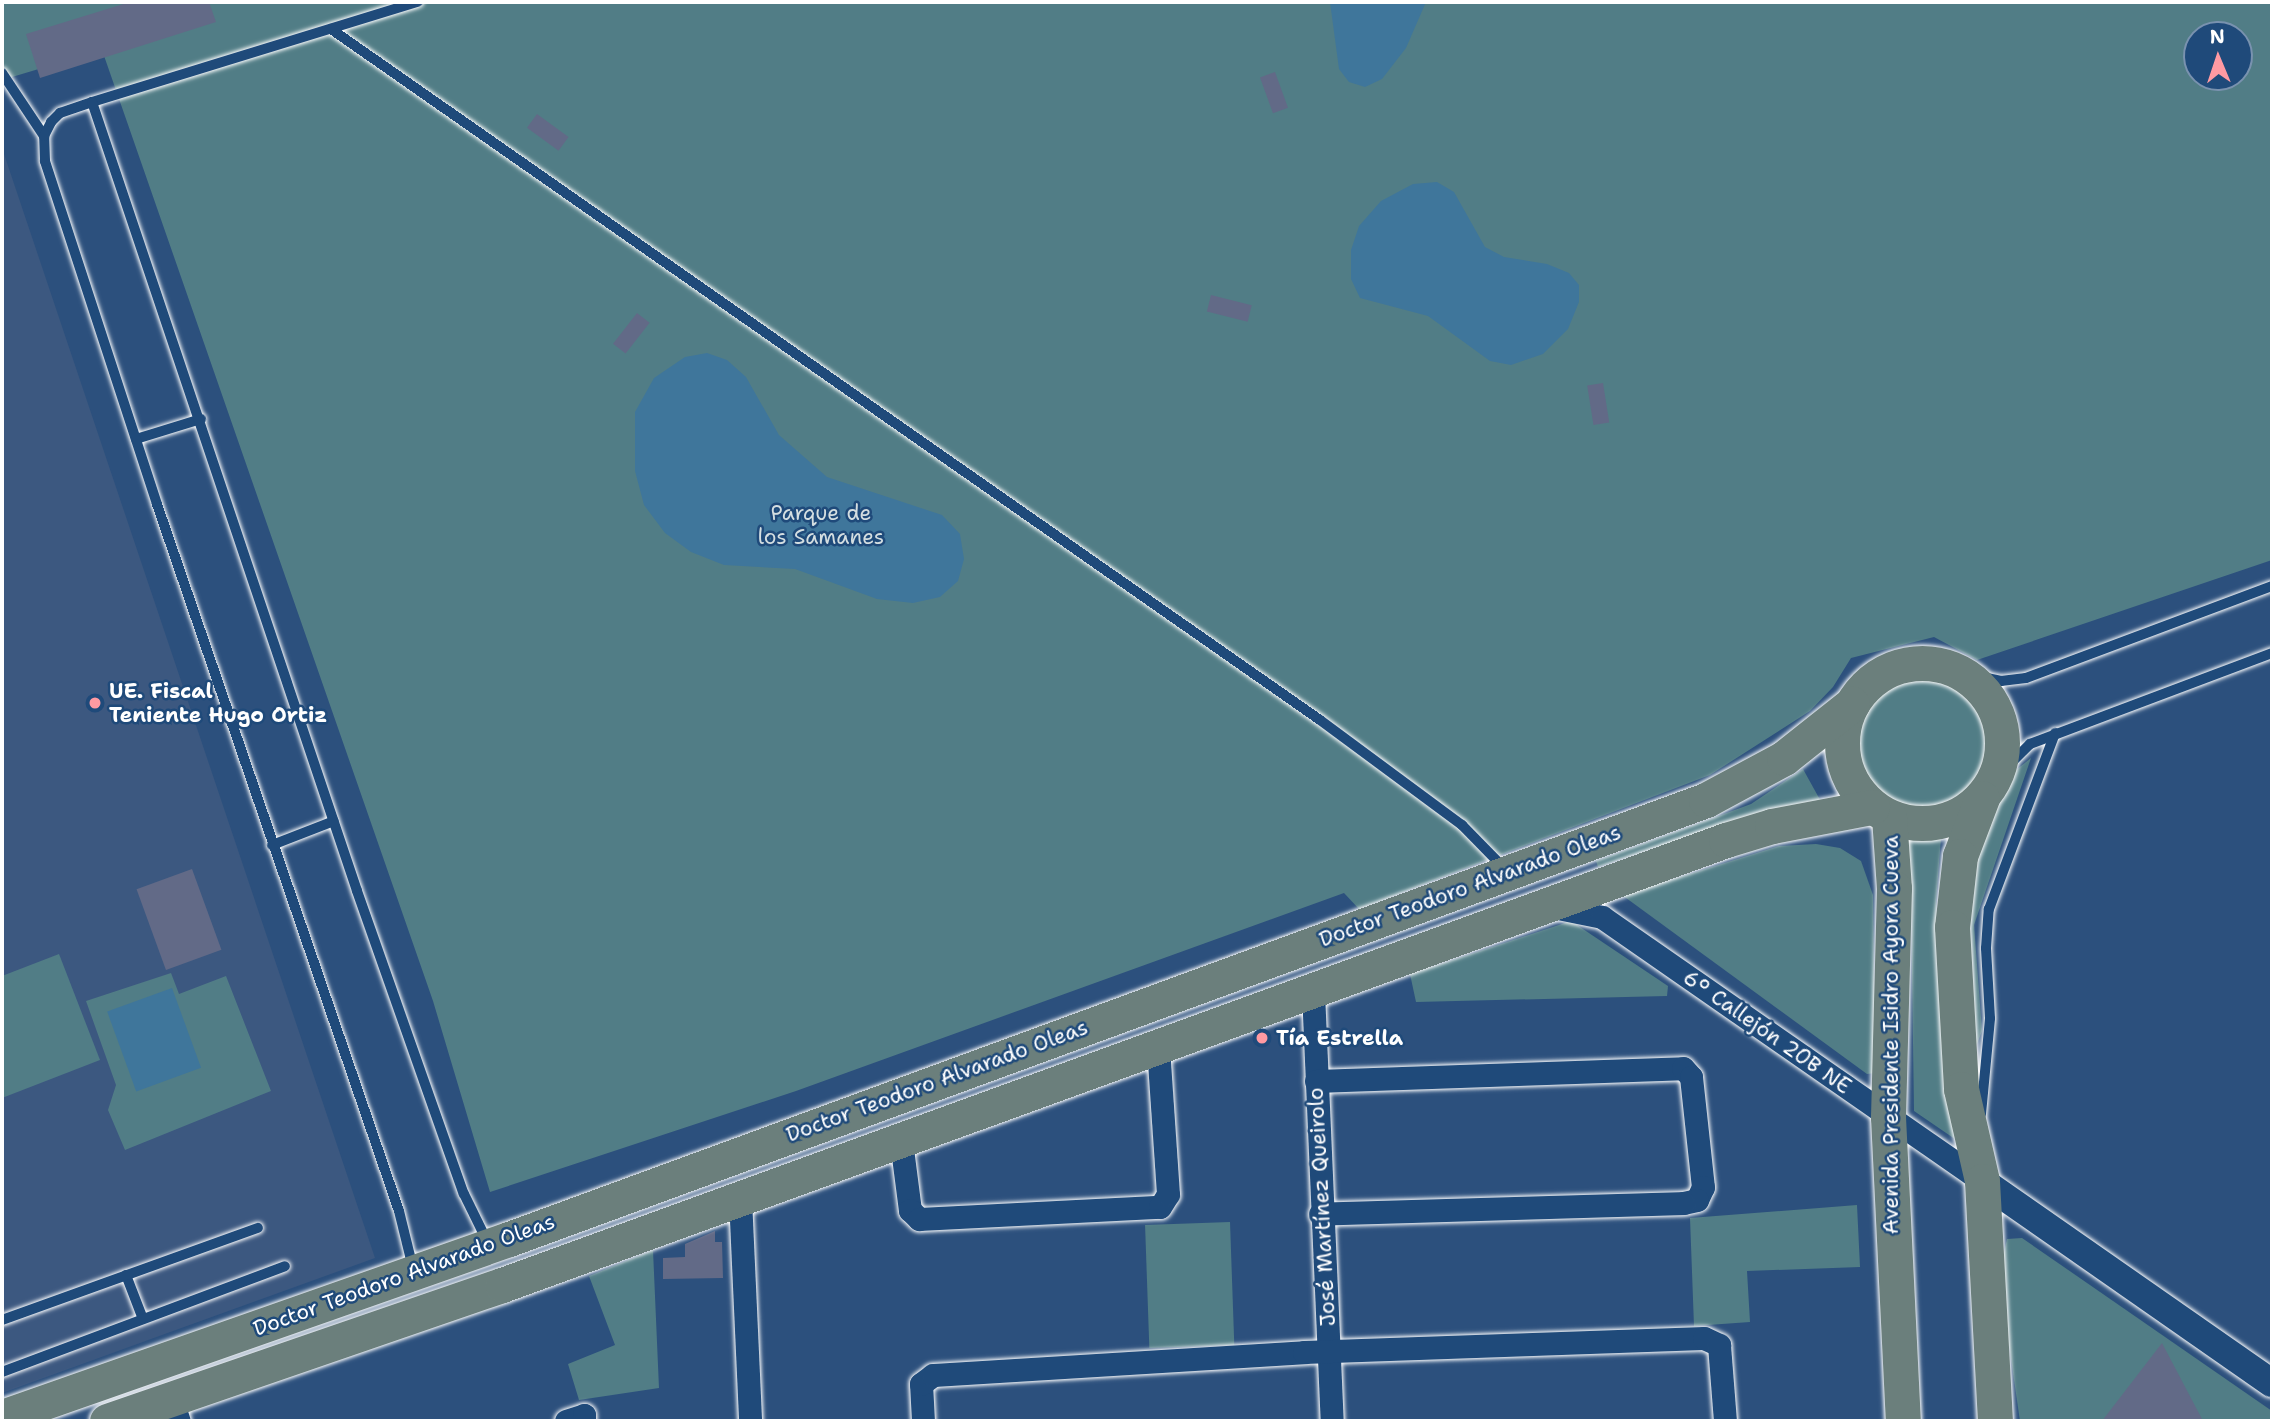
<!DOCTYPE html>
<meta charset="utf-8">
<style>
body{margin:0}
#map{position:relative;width:2274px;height:1423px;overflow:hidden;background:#2c507d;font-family:"Shantell Sans",sans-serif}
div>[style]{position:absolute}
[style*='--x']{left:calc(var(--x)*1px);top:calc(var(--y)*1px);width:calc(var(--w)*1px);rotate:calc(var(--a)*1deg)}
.built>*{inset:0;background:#3c5880}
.green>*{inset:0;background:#517d86;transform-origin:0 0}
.round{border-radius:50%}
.water>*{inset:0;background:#3f769b;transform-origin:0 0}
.building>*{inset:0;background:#626a87;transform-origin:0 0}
.roads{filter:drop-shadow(0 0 2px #fff) drop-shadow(0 0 2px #fff)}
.service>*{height:10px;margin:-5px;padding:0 5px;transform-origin:5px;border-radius:5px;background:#1f4a7a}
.minor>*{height:23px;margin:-11.5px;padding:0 11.5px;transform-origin:11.5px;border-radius:11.5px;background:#1f4a7a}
.tertiary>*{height:28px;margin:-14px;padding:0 14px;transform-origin:14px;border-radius:14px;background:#1f4a7a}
.primary>*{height:35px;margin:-17.5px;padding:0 17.5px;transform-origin:17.5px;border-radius:17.5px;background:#6b7f7c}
.primary>.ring{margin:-17.5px;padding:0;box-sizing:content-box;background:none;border:35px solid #6b7f7c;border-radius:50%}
.dots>*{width:19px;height:19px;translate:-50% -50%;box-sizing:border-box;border:4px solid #1f4a7a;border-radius:50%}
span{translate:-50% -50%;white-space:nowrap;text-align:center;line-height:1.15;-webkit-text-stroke:5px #1f4a7a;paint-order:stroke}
.park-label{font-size:21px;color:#d4dee1}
.poi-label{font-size:21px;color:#fff;font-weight:700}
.left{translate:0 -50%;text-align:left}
.street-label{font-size:21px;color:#fff}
.frame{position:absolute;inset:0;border:4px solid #fff;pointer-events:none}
.north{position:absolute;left:2183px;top:21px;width:70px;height:70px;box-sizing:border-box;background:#1f4a7a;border:2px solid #7992af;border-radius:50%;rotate:358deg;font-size:19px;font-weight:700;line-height:28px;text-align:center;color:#fff}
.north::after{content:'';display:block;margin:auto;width:24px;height:32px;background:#ff9aa2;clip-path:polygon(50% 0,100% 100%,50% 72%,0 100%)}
</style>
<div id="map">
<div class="built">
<i style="clip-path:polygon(2px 148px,375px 1258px,2px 1393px)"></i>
</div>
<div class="green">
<i style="clip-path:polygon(evenodd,2px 2px,2272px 2px,2272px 560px,1977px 660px,1934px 637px,1851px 658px,1833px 687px,1810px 711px,1710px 775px,1359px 909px,1344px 893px,796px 1091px,490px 1192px,433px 1001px,102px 50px,2px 80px,2px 2px,2197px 35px,2239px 35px,2239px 77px,2197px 77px,2197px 35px)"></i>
<i class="round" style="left:1854px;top:677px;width:132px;height:132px"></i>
<i style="clip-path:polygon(2031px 758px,1974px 925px,1982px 1031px,1973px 1054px,1961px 912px,1986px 817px,2011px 774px)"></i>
<i style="clip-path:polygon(1803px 769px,1824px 807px,1704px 831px,1598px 867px,1596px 861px,1751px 804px)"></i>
<i style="clip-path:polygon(1941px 838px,1936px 902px,1944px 1003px,1968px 1148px,1914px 1111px,1911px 902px,1896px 839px)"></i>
<i style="clip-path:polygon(1816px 844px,1840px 848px,1861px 861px,1873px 895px,1875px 1073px,1867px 1074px,1622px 895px,1779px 846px)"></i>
<i style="clip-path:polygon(1571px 921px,1668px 986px,1667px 996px,1416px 1002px,1410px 974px)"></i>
<i style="clip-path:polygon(59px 954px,100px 1060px,2px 1098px,2px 976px)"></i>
<i style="clip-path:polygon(171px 973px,179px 994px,226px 976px,271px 1091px,125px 1150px,108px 1110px,116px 1085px,86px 1001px)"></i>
<i style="clip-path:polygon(1857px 1205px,1860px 1267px,1747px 1271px,1750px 1322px,1694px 1326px,1690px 1218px)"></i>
<i style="left:1230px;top:1222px;width:123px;height:85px;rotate:88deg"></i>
<i style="clip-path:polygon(2022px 1238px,2272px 1411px,2272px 1421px,2020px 1421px,1999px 1276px,2007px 1239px)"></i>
<i style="clip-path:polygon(653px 1250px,659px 1388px,579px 1400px,568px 1364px,615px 1345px,589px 1276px)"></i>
</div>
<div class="water">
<i style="clip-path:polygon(1330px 2px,1426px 2px,1406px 48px,1382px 79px,1365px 87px,1349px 82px,1339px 69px)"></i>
<i style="clip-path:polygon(1437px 182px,1454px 192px,1485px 247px,1504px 257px,1547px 264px,1569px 273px,1579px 285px,1579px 302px,1568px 329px,1543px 354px,1511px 365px,1490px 361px,1428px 316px,1360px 298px,1351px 279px,1351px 250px,1359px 226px,1381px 201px,1413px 184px)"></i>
<i style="clip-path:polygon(707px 353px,727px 360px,746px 377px,779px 435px,827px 477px,942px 515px,960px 534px,964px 559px,958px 581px,940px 597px,913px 603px,877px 599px,795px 569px,724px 565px,691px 552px,665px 533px,644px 505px,635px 471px,635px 412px,654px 378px,685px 357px)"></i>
<i style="left:172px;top:988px;width:85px;height:69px;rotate:70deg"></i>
</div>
<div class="building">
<i style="clip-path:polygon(130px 2px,209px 2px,216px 22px,40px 78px,26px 34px)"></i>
<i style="left:1275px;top:72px;width:38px;height:16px;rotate:70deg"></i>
<i style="left:537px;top:114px;width:39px;height:17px;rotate:36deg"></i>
<i style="left:1211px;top:295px;width:42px;height:17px;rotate:14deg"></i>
<i style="left:637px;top:313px;width:16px;height:39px;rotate:38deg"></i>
<i style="left:1603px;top:383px;width:40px;height:16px;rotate:81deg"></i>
<i style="left:192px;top:869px;width:86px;height:59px;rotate:70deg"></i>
<i style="clip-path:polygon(715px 1231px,715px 1242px,722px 1242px,723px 1278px,663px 1279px,663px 1258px,685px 1257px,685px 1244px)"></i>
<i style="clip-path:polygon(2162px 1343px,2203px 1421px,2102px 1421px)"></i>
</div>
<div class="roads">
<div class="service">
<i style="--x:331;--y:29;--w:1206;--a:34.94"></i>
<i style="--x:1320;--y:720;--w:177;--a:36.5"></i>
<i style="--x:1462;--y:825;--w:59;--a:45.7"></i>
<i style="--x:2;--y:73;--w:76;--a:56.3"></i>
<i style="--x:92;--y:102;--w:341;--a:-17.1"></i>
<i style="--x:136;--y:439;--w:68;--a:-17.1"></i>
<i style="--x:1959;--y:672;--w:43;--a:12.1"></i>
<i style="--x:2001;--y:681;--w:25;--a:-7"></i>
<i style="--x:2026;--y:678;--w:263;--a:-20.5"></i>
<i style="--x:1994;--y:780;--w:51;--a:-45"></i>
<i style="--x:2030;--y:744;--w:259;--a:-20.6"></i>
<i style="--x:272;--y:845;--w:66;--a:-21.2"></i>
<i style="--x:1981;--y:1114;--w:96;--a:-84.6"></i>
<i style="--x:1990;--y:1018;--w:70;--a:-93.3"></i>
<i style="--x:1986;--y:948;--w:39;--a:-86"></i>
<i style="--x:1989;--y:909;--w:188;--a:-69.4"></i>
<i style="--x:413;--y:1268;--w:59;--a:-103.8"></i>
<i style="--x:399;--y:1211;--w:747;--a:-108.9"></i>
<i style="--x:157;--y:504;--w:361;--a:-108.1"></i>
<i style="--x:45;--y:161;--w:25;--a:-92"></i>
<i style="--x:44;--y:136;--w:16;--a:-63"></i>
<i style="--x:51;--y:122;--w:13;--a:-45"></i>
<i style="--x:60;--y:113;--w:34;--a:-19"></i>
<i style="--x:92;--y:102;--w:832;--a:71.43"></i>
<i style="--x:357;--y:891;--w:321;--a:70.6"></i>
<i style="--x:464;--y:1194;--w:55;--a:63.9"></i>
<i style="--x:126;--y:1275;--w:47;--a:68.9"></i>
<i style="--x:2;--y:1320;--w:272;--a:-19.8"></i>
<i style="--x:2;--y:1372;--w:302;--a:-20.5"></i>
</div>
<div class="minor">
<i style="--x:1553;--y:907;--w:50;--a:11.5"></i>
<i style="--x:1602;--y:917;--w:463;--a:34.8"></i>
<i style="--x:1313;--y:992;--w:429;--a:87.5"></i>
<i style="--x:1316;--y:1081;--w:367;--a:-2"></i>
<i style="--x:1683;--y:1068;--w:12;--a:48"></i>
<i style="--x:1691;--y:1077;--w:111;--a:83.8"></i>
<i style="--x:1703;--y:1187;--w:14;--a:115"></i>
<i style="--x:1697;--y:1200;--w:14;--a:168"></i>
<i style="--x:1683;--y:1203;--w:363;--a:178.3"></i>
<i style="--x:901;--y:1141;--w:70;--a:82.6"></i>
<i style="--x:910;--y:1210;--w:13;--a:45"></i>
<i style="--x:919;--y:1219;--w:241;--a:-2.9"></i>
<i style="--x:1160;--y:1207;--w:15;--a:-58"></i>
<i style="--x:1168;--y:1194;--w:146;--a:-93.9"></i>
<i style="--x:740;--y:1198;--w:223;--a:87.4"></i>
<i style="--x:171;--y:1397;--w:25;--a:72"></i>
<i style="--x:566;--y:1421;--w:19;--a:-18"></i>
<i style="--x:584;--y:1415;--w:6;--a:90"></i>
<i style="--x:923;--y:1421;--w:37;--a:-93"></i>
<i style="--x:921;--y:1384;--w:15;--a:-37"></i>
<i style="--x:933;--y:1375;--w:372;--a:-3.5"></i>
<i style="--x:1304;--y:1352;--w:400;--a:-2"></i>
<i style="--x:1704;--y:1338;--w:17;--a:25"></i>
<i style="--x:1719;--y:1345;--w:76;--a:85.5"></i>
</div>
<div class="tertiary">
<i style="--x:1982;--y:1181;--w:353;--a:34.9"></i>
</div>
<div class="primary">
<i class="ring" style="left:1842px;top:663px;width:125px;height:125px"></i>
<i style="--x:1982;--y:798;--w:62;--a:110.8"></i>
<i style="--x:1960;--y:856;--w:71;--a:96.4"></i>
<i style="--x:1952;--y:927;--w:162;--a:86.8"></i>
<i style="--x:1961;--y:1089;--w:94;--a:77.1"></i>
<i style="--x:1982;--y:1181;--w:240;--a:86.9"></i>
<i style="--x:1889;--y:817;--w:71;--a:86"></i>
<i style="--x:1894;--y:888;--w:229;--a:91.5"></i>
<i style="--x:1888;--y:1117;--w:304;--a:87.2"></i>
<i style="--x:2;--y:1417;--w:537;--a:-19.35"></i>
<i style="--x:509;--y:1239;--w:1275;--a:-20.14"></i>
<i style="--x:1706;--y:800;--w:89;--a:-28.3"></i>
<i style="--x:1784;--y:758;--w:87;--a:-38.5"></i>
<i style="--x:107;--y:1421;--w:418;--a:-19"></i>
<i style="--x:502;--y:1285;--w:1302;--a:-19.98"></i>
<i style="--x:1726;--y:840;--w:48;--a:-16.9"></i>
<i style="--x:1772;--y:826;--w:102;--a:-10.8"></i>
</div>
</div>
<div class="dots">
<i style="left:95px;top:703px;background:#ff9aa2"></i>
<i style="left:1262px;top:1038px;background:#ff9aa2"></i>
</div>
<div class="park-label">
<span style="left:821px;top:525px">Parque de<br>los Samanes</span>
</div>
<div class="poi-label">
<span class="left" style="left:109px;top:703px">UE. Fiscal<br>Teniente Hugo Ortiz</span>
<span class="left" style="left:1276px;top:1038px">Tía Estrella</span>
</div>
<div class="street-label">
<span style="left:1470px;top:886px;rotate:-20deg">Doctor Teodoro Alvarado Oleas</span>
<span style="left:1767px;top:1032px;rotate:35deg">6° Callejón 20B NE</span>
<span style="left:1891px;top:1035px;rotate:-90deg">Avenida Presidente Isidro Ayora Cueva</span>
<span style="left:937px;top:1081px;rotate:-20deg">Doctor Teodoro Alvarado Oleas</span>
<span style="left:1322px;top:1207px;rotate:-93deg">José Martínez Queirolo</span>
<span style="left:404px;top:1275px;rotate:-20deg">Doctor Teodoro Alvarado Oleas</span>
</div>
<div class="frame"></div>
<div class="north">N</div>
</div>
